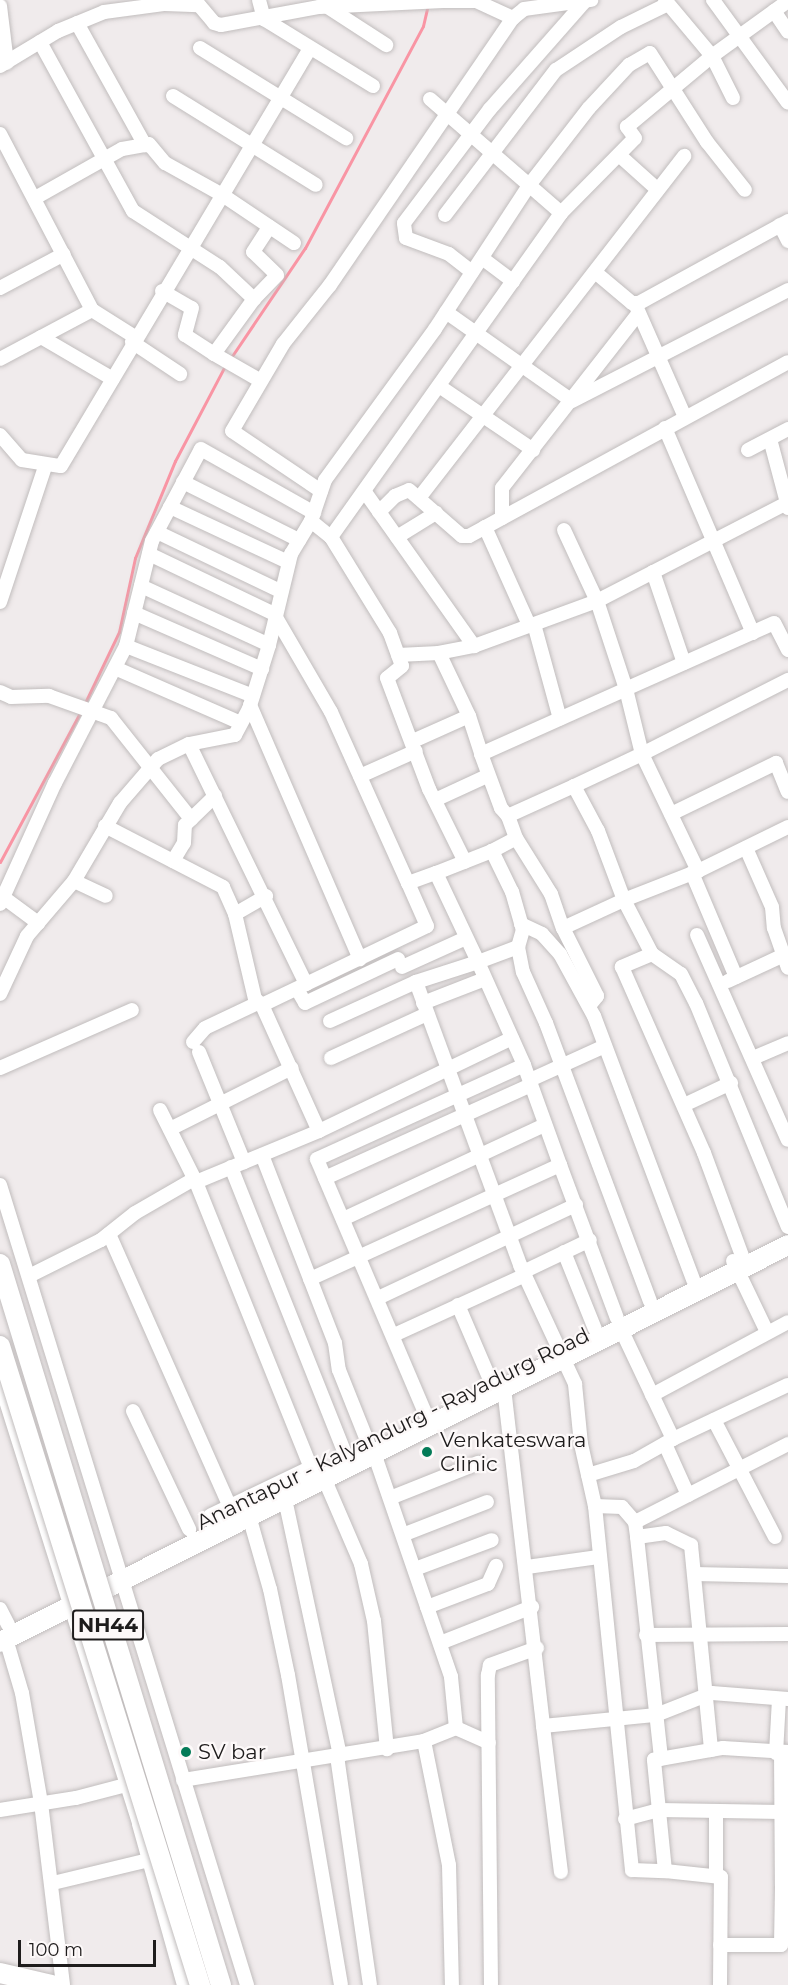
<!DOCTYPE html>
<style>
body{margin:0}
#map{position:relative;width:788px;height:1985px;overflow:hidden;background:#f0ebec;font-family:Montserrat,sans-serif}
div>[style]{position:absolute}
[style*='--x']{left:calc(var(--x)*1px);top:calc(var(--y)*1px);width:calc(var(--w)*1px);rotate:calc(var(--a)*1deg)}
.stream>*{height:3px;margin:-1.5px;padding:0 1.5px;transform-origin:1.5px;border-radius:1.5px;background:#f995a4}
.roads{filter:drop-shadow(0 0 2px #c1bdbd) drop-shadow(0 0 2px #c1bdbd)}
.minor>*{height:14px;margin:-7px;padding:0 7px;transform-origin:7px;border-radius:7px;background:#fff}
.highway>*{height:20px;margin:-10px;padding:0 10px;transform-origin:10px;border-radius:10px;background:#fff}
.bridges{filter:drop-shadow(0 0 2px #c1bdbd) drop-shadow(0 0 2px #c1bdbd)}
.highway-bridge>*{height:20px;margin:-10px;padding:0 10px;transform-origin:10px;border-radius:10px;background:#fff}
.dots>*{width:16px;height:16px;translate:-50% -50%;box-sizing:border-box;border:3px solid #fdf9f9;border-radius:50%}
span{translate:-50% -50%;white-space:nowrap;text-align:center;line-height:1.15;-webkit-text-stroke:4.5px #fdf9f9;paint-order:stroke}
.shield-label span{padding:2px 4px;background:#fdf9f9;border:2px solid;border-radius:4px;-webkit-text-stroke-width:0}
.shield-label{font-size:20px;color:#1e1c1c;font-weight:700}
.street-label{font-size:21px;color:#1e1c1c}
.poi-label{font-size:21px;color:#1e1c1c}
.left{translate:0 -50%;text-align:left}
.scale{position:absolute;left:18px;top:1940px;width:138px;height:27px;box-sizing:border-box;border:3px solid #1e1c1c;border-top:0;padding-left:8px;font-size:18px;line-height:21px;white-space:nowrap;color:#1e1c1c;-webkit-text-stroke:4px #fdf9f9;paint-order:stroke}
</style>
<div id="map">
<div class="stream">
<i style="--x:230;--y:359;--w:134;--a:-56"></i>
<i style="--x:305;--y:248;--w:251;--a:-62"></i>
<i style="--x:423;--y:26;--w:22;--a:-77"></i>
<i style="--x:84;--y:705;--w:81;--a:-64.4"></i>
<i style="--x:119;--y:632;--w:76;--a:-77.8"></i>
<i style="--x:135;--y:558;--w:105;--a:-67.6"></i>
<i style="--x:175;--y:461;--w:110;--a:-62.3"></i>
<i style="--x:0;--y:862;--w:171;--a:-61.8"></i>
</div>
<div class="roads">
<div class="minor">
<i style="--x:259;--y:0;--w:20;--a:75"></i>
<i style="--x:264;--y:19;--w:128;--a:31.6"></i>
<i style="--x:713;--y:0;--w:127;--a:53.9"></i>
<i style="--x:0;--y:6;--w:57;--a:83"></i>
<i style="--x:326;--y:6;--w:72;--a:33"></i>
<i style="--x:774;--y:11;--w:25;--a:56"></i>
<i style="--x:77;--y:23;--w:140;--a:60.9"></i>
<i style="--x:40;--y:42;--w:193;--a:61.2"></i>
<i style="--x:133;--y:211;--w:103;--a:32.8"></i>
<i style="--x:220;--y:267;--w:47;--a:43.3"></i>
<i style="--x:254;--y:299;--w:33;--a:-46"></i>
<i style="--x:277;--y:275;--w:33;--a:-136"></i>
<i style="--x:253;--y:252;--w:30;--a:-57"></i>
<i style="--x:200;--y:48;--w:172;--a:31.7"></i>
<i style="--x:0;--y:66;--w:68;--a:-31.1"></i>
<i style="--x:58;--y:31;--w:50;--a:-22.4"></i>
<i style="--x:104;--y:12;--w:62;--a:-7.5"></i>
<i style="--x:165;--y:4;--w:34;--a:2"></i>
<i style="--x:199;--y:5;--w:23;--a:50"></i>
<i style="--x:214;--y:23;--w:7;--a:16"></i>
<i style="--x:221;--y:25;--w:100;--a:-10.4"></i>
<i style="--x:319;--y:7;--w:124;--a:-2.8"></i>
<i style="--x:443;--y:1;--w:33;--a:0"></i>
<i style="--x:476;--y:1;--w:41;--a:24.7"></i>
<i style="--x:513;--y:18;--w:14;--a:-39"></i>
<i style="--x:524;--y:9;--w:68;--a:-7.7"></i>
<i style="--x:173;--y:96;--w:168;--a:31.9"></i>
<i style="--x:733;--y:98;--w:47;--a:-116.6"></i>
<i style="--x:712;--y:56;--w:94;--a:-35.9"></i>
<i style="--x:430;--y:99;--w:174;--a:41"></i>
<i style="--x:0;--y:134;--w:199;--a:62.4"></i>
<i style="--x:92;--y:310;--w:104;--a:152"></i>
<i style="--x:619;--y:155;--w:52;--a:41.9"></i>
<i style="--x:35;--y:198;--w:100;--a:-29.4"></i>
<i style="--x:122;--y:149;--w:27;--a:-10"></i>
<i style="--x:149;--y:144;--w:25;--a:50"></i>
<i style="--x:165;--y:163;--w:64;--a:29"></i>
<i style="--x:221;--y:194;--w:88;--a:33.9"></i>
<i style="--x:445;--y:215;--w:183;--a:-52.6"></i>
<i style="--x:556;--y:70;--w:78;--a:-33.5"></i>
<i style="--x:621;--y:27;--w:52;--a:-26.1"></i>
<i style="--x:780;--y:225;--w:18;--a:63"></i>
<i style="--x:482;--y:258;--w:39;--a:37"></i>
<i style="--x:472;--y:272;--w:29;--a:-142"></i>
<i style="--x:449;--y:254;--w:46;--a:-159.6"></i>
<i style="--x:406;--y:238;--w:15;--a:-98"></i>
<i style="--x:404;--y:223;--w:143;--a:-53"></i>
<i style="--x:490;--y:109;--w:145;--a:-48.6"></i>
<i style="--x:595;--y:272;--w:48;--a:40"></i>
<i style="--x:632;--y:303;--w:7;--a:0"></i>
<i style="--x:639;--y:303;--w:170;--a:-28.8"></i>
<i style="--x:0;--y:288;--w:72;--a:-28"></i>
<i style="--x:162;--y:291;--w:34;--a:30"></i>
<i style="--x:192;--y:308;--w:28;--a:105"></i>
<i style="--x:185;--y:335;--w:35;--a:33"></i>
<i style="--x:214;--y:354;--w:68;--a:-54"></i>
<i style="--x:636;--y:306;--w:121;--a:66.2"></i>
<i style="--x:92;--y:310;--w:51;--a:32.1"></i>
<i style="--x:446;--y:312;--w:154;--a:35.2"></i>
<i style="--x:572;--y:401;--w:243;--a:-27.2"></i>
<i style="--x:41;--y:337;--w:83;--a:30.3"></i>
<i style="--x:132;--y:342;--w:58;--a:33.7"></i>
<i style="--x:214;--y:354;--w:54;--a:29.9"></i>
<i style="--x:439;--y:386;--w:114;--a:34.2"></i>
<i style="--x:665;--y:428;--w:223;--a:66.8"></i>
<i style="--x:0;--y:435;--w:33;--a:49"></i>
<i style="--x:22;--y:460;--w:39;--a:9"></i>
<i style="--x:61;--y:466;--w:484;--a:-59.2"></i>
<i style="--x:770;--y:439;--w:66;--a:75.1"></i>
<i style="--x:748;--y:450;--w:45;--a:-27.7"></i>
<i style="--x:183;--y:482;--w:130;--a:26.6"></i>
<i style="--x:321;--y:491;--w:107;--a:-146"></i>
<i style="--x:232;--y:431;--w:101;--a:-59.6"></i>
<i style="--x:283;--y:344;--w:75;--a:-51.5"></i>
<i style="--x:330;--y:285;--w:324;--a:-55.6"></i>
<i style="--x:365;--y:492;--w:189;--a:54.7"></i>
<i style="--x:419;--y:498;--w:433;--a:-52.2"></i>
<i style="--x:170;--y:507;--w:130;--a:25"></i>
<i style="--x:379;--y:512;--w:23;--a:-45"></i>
<i style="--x:395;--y:496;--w:15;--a:-23"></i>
<i style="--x:409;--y:490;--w:70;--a:41"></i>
<i style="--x:462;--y:536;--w:7;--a:0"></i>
<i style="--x:469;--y:536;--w:363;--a:-28.6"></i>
<i style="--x:502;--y:518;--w:30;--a:-90"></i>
<i style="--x:502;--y:488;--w:221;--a:-52"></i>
<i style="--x:311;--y:521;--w:43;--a:-71.1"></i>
<i style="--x:325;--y:480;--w:187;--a:-53.9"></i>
<i style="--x:435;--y:329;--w:173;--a:-56.8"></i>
<i style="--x:530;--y:184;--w:96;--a:-52.2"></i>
<i style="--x:589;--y:108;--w:59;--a:-47.1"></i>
<i style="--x:629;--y:65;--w:24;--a:-30"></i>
<i style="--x:650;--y:53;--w:106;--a:57.4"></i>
<i style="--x:707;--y:142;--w:61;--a:51.6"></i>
<i style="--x:485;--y:527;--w:107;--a:65.8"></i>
<i style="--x:564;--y:530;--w:78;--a:65.1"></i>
<i style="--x:597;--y:601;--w:214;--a:-27.3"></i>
<i style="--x:787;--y:503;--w:5;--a:79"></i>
<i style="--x:157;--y:532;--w:136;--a:25.6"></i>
<i style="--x:331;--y:537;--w:397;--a:-54.6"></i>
<i style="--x:561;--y:213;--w:105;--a:-45.4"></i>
<i style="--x:635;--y:138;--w:14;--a:-126"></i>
<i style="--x:627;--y:127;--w:111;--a:-39.9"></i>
<i style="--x:712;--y:56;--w:73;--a:-130"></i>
<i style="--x:397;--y:537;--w:46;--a:-31.6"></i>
<i style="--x:149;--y:554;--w:139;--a:25.6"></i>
<i style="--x:274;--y:614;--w:113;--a:59.8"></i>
<i style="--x:331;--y:712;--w:188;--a:65.8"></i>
<i style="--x:653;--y:572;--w:96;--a:71.2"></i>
<i style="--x:141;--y:586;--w:141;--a:24.7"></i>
<i style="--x:0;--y:602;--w:145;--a:-71.6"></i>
<i style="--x:134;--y:613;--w:140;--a:23.6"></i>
<i style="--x:534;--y:624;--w:98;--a:74.7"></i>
<i style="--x:126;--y:646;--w:136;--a:21.5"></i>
<i style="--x:788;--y:650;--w:30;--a:-117"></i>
<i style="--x:774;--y:623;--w:162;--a:156"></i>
<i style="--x:626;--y:689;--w:93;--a:-108.2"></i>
<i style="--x:597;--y:601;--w:131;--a:159.9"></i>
<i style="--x:474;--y:646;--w:36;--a:169"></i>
<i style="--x:439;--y:653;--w:70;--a:64.5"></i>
<i style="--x:469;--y:716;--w:40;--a:72"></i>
<i style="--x:481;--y:754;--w:159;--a:-24.1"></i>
<i style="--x:626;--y:689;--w:67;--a:76.2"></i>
<i style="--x:642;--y:754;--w:164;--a:-26.9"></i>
<i style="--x:398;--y:655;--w:41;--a:-2.8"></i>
<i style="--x:115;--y:668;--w:137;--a:23.6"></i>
<i style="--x:0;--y:692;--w:12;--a:24"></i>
<i style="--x:11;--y:697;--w:38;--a:-2"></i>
<i style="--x:49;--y:696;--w:66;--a:19.5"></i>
<i style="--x:111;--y:718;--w:129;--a:51.6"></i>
<i style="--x:250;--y:705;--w:277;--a:66.6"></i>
<i style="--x:413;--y:741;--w:61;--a:-24.1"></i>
<i style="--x:189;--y:744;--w:267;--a:64"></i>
<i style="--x:306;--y:984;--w:49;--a:154.5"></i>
<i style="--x:262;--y:1005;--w:138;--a:65.7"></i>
<i style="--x:481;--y:754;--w:58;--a:69.7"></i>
<i style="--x:501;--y:808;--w:11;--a:49"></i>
<i style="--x:360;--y:776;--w:61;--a:-24.1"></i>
<i style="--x:574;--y:786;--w:75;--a:-25.2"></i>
<i style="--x:642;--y:754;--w:130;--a:64.4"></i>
<i style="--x:698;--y:871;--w:79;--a:158.6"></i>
<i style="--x:624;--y:900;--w:61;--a:62.6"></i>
<i style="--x:652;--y:954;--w:33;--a:157"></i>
<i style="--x:622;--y:967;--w:203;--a:66.2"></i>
<i style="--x:704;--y:1153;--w:110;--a:69.7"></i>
<i style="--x:435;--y:800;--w:57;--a:-24.8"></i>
<i style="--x:671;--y:814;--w:117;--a:-25.9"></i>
<i style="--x:776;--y:763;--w:31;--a:68"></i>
<i style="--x:105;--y:826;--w:133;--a:27.3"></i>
<i style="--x:223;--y:887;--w:30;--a:66"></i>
<i style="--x:746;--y:848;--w:64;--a:66.2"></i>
<i style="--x:772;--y:907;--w:21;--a:85"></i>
<i style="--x:774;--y:928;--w:42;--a:70.7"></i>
<i style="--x:492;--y:851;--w:27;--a:-28"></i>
<i style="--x:516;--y:838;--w:66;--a:58"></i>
<i style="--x:551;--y:894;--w:36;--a:71"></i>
<i style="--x:563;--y:928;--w:67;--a:-24.7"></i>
<i style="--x:624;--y:900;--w:74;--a:-110.6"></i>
<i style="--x:598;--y:831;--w:51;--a:-118.1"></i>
<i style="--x:574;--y:786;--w:72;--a:155.6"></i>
<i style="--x:508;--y:816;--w:23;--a:70"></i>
<i style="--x:173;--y:861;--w:21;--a:-59"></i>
<i style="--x:184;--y:843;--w:18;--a:-87"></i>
<i style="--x:185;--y:825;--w:42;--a:-44"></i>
<i style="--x:698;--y:871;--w:100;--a:-26.1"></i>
<i style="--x:692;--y:873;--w:113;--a:67.1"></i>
<i style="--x:74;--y:881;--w:35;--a:25"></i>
<i style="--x:3;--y:897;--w:44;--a:36.6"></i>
<i style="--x:0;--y:904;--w:133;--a:-65.6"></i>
<i style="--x:55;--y:783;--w:154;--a:-62.6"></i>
<i style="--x:126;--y:646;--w:108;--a:-76.1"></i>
<i style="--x:152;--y:541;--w:104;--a:-62"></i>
<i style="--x:201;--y:449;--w:130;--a:29.5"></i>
<i style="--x:521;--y:924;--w:23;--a:25"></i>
<i style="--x:542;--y:934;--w:27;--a:48"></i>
<i style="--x:560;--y:954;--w:71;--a:61.3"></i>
<i style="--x:594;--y:1016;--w:282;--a:69.4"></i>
<i style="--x:563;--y:928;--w:76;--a:63.4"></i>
<i style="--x:597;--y:996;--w:13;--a:129"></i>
<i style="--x:697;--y:935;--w:224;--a:66.1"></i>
<i style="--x:518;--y:947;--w:25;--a:79"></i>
<i style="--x:523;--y:972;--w:56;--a:65.7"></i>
<i style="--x:546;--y:1023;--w:297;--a:69.5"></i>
<i style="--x:652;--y:954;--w:35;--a:35"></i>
<i style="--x:681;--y:974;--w:33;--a:63"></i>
<i style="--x:696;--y:1003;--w:242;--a:67.7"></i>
<i style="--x:402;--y:967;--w:70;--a:-24.4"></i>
<i style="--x:728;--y:981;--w:62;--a:-24.9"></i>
<i style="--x:416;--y:982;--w:65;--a:-17.9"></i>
<i style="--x:478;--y:962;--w:113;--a:65.9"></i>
<i style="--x:524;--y:1065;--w:106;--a:70.2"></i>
<i style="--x:306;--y:984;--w:134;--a:-25.6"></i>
<i style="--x:427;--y:926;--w:47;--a:-113.8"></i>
<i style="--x:408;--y:883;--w:30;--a:-20"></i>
<i style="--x:436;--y:873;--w:98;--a:64.7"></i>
<i style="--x:478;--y:962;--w:43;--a:-20.6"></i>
<i style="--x:518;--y:947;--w:18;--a:-74"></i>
<i style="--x:523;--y:930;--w:40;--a:-106"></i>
<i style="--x:512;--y:892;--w:46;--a:-116"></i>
<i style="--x:492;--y:851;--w:60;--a:158.6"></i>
<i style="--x:297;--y:989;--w:16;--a:60"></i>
<i style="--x:305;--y:1003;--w:103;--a:-25.3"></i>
<i style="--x:0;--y:994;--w:64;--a:-65"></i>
<i style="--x:27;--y:936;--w:72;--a:-49.5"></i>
<i style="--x:74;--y:881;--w:91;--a:-59.5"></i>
<i style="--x:120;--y:803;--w:58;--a:-49.2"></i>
<i style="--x:158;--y:759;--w:34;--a:-26"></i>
<i style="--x:189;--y:744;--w:47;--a:-11.1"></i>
<i style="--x:235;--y:735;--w:30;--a:-62"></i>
<i style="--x:249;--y:709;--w:67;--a:-72.6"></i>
<i style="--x:269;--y:645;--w:94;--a:-76.4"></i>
<i style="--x:291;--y:554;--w:39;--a:-59"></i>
<i style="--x:311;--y:521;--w:26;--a:39"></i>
<i style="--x:331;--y:537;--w:113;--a:58.4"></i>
<i style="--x:390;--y:633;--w:35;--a:70"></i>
<i style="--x:402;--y:666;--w:19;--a:141"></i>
<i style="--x:387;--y:678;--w:119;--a:69.3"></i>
<i style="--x:429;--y:789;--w:81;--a:63.7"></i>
<i style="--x:423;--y:1003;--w:66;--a:-21.2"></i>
<i style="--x:262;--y:1005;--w:9;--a:-139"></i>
<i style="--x:255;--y:999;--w:87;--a:-103.2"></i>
<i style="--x:235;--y:914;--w:36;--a:-30"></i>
<i style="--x:330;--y:1021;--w:94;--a:-24.4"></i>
<i style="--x:416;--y:982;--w:302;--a:69.8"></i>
<i style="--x:520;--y:1265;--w:90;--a:65.1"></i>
<i style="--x:193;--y:1042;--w:18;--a:-49"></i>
<i style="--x:205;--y:1028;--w:59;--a:-25.3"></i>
<i style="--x:199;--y:1052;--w:119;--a:67.8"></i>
<i style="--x:331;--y:1058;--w:106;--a:-24.6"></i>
<i style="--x:753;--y:1058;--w:38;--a:-23"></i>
<i style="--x:0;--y:1068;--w:144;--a:-23.7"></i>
<i style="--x:530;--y:1080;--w:82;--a:-24.4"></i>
<i style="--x:684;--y:1105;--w:52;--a:-25.1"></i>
<i style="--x:160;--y:1110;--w:80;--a:63.4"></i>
<i style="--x:196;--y:1182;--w:310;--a:68.1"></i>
<i style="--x:170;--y:1129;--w:136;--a:-26.6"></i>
<i style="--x:262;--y:1155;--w:202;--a:68.8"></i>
<i style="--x:335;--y:1343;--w:27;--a:82"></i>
<i style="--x:339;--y:1370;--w:79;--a:68.3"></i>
<i style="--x:231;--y:1167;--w:309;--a:68.3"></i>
<i style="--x:325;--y:1178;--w:226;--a:-24.3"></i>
<i style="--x:196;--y:1182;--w:133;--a:-22.5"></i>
<i style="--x:319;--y:1131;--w:214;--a:-25.7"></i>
<i style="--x:0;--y:1185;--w:837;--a:72.84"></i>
<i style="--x:343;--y:1219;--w:223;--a:-25"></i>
<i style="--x:109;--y:1234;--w:301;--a:66.1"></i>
<i style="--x:564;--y:1252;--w:83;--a:68.1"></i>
<i style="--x:733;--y:1261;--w:79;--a:64.4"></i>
<i style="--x:523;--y:1272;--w:74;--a:-25.5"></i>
<i style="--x:29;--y:1276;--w:80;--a:-26.6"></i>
<i style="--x:101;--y:1240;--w:43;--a:-38.5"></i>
<i style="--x:135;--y:1213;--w:68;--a:-30"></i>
<i style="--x:310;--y:1279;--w:275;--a:-24.5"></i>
<i style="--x:560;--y:1165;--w:163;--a:69.6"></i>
<i style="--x:378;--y:1298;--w:219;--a:-25.2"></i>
<i style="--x:458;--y:1305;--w:84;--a:66.8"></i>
<i style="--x:394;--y:1335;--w:144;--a:-24.6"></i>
<i style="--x:563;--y:1358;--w:29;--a:65"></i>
<i style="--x:575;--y:1384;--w:60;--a:84.3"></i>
<i style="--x:581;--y:1444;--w:64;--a:77.3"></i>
<i style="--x:595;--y:1506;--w:27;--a:2"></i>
<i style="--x:622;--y:1507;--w:20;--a:49"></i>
<i style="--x:635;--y:1522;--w:15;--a:82"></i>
<i style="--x:637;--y:1537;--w:29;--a:-8"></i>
<i style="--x:666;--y:1533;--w:28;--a:26"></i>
<i style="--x:691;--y:1545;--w:206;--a:84.4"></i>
<i style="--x:0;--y:1382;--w:463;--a:72.5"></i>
<i style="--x:139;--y:1824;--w:167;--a:74.4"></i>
<i style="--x:504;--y:1388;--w:340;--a:83.4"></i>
<i style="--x:543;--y:1726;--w:114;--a:-5.6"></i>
<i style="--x:656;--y:1715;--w:60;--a:-21.4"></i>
<i style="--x:712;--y:1693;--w:76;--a:4.5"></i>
<i style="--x:652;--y:1395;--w:154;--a:-28.2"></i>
<i style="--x:133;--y:1411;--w:131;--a:64.6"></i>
<i style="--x:426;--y:1415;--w:278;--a:-113.1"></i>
<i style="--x:317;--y:1159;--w:227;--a:-24.4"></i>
<i style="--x:714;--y:1420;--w:132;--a:62.5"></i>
<i style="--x:673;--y:1439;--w:127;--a:-25.2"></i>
<i style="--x:665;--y:1444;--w:56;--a:65.7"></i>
<i style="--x:374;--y:1453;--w:237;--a:71"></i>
<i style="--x:451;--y:1677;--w:51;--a:84.4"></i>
<i style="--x:456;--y:1728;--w:35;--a:158"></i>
<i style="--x:588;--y:1475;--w:48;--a:-16.9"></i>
<i style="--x:634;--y:1461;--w:45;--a:-29.4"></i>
<i style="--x:673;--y:1439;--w:122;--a:-115.3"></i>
<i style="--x:324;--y:1478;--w:94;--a:66.7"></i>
<i style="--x:361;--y:1564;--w:58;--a:77.2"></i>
<i style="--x:374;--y:1621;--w:129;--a:84.2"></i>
<i style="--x:390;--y:1498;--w:95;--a:-21.7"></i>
<i style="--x:285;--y:1499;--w:263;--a:77.9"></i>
<i style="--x:595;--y:1506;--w:366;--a:84.2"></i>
<i style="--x:632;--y:1870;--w:33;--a:2"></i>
<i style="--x:249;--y:1516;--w:76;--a:74"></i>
<i style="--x:270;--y:1589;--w:88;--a:78.2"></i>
<i style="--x:288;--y:1675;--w:314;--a:80.3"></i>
<i style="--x:635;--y:1522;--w:172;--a:-27"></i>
<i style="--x:405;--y:1534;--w:88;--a:-21.3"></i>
<i style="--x:637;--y:1537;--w:223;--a:83.8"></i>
<i style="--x:527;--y:1567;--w:72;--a:-8"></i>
<i style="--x:415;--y:1569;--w:82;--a:-20.6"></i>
<i style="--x:694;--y:1574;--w:94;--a:1.2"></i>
<i style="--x:427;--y:1607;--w:65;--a:-20.7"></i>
<i style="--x:488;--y:1584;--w:20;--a:-66"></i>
<i style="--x:0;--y:1609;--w:18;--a:63"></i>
<i style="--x:646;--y:1635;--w:142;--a:-0.4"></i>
<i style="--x:6;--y:1639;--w:56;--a:73.5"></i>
<i style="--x:22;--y:1693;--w:112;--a:80.2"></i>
<i style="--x:41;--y:1803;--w:183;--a:83.1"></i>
<i style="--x:440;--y:1643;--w:99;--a:-21.4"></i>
<i style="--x:543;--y:1726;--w:147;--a:83"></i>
<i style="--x:456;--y:1728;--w:36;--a:24"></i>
<i style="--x:776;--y:1753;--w:54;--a:-86.8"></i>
<i style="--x:781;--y:1753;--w:133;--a:89.6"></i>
<i style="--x:337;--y:1756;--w:231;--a:81.8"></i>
<i style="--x:183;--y:1780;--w:244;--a:-9.2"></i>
<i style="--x:424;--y:1741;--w:126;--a:78.6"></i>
<i style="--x:449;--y:1865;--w:120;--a:88.6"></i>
<i style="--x:0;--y:1810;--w:77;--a:-9"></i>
<i style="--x:76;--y:1798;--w:52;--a:-14.6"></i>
<i style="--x:716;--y:1811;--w:65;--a:90"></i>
<i style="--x:625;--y:1819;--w:35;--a:-15"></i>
<i style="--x:659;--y:1810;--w:123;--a:0.9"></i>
<i style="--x:53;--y:1883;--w:99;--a:-13.5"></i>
<i style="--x:720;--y:1945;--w:61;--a:0"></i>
<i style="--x:781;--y:1945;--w:59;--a:-89"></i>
<i style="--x:782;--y:1886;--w:6;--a:0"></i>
<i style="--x:491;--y:1985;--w:310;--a:-90.6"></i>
<i style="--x:488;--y:1675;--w:10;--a:-79"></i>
<i style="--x:490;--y:1665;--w:50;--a:-19.9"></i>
<i style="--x:720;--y:1985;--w:108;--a:-89.5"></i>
<i style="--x:721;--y:1877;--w:56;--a:-173.9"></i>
<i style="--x:665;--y:1871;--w:112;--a:-95.7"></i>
<i style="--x:654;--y:1760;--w:70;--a:-9.9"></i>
<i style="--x:723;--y:1748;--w:65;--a:3.5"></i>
</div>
<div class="highway">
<i style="--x:212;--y:1518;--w:106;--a:-25.6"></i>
<i style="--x:0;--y:1642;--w:882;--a:-26.74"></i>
<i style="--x:0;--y:1973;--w:53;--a:13"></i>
</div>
</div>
<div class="bridges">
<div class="highway-bridge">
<i style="--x:0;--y:1264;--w:754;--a:72.96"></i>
<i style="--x:0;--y:1346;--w:670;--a:72.62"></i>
</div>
</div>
<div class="dots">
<i style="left:427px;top:1452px;background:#047b58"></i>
<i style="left:186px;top:1752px;background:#047b58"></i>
</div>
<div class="shield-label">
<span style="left:108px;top:1625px">NH44</span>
</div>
<div class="street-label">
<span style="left:393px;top:1429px;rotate:-26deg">Anantapur - Kalyandurg - Rayadurg Road</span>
</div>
<div class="poi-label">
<span class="left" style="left:440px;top:1452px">Venkateswara<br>Clinic</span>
<span class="left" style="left:198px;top:1752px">SV bar</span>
</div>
<div class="scale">100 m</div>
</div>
